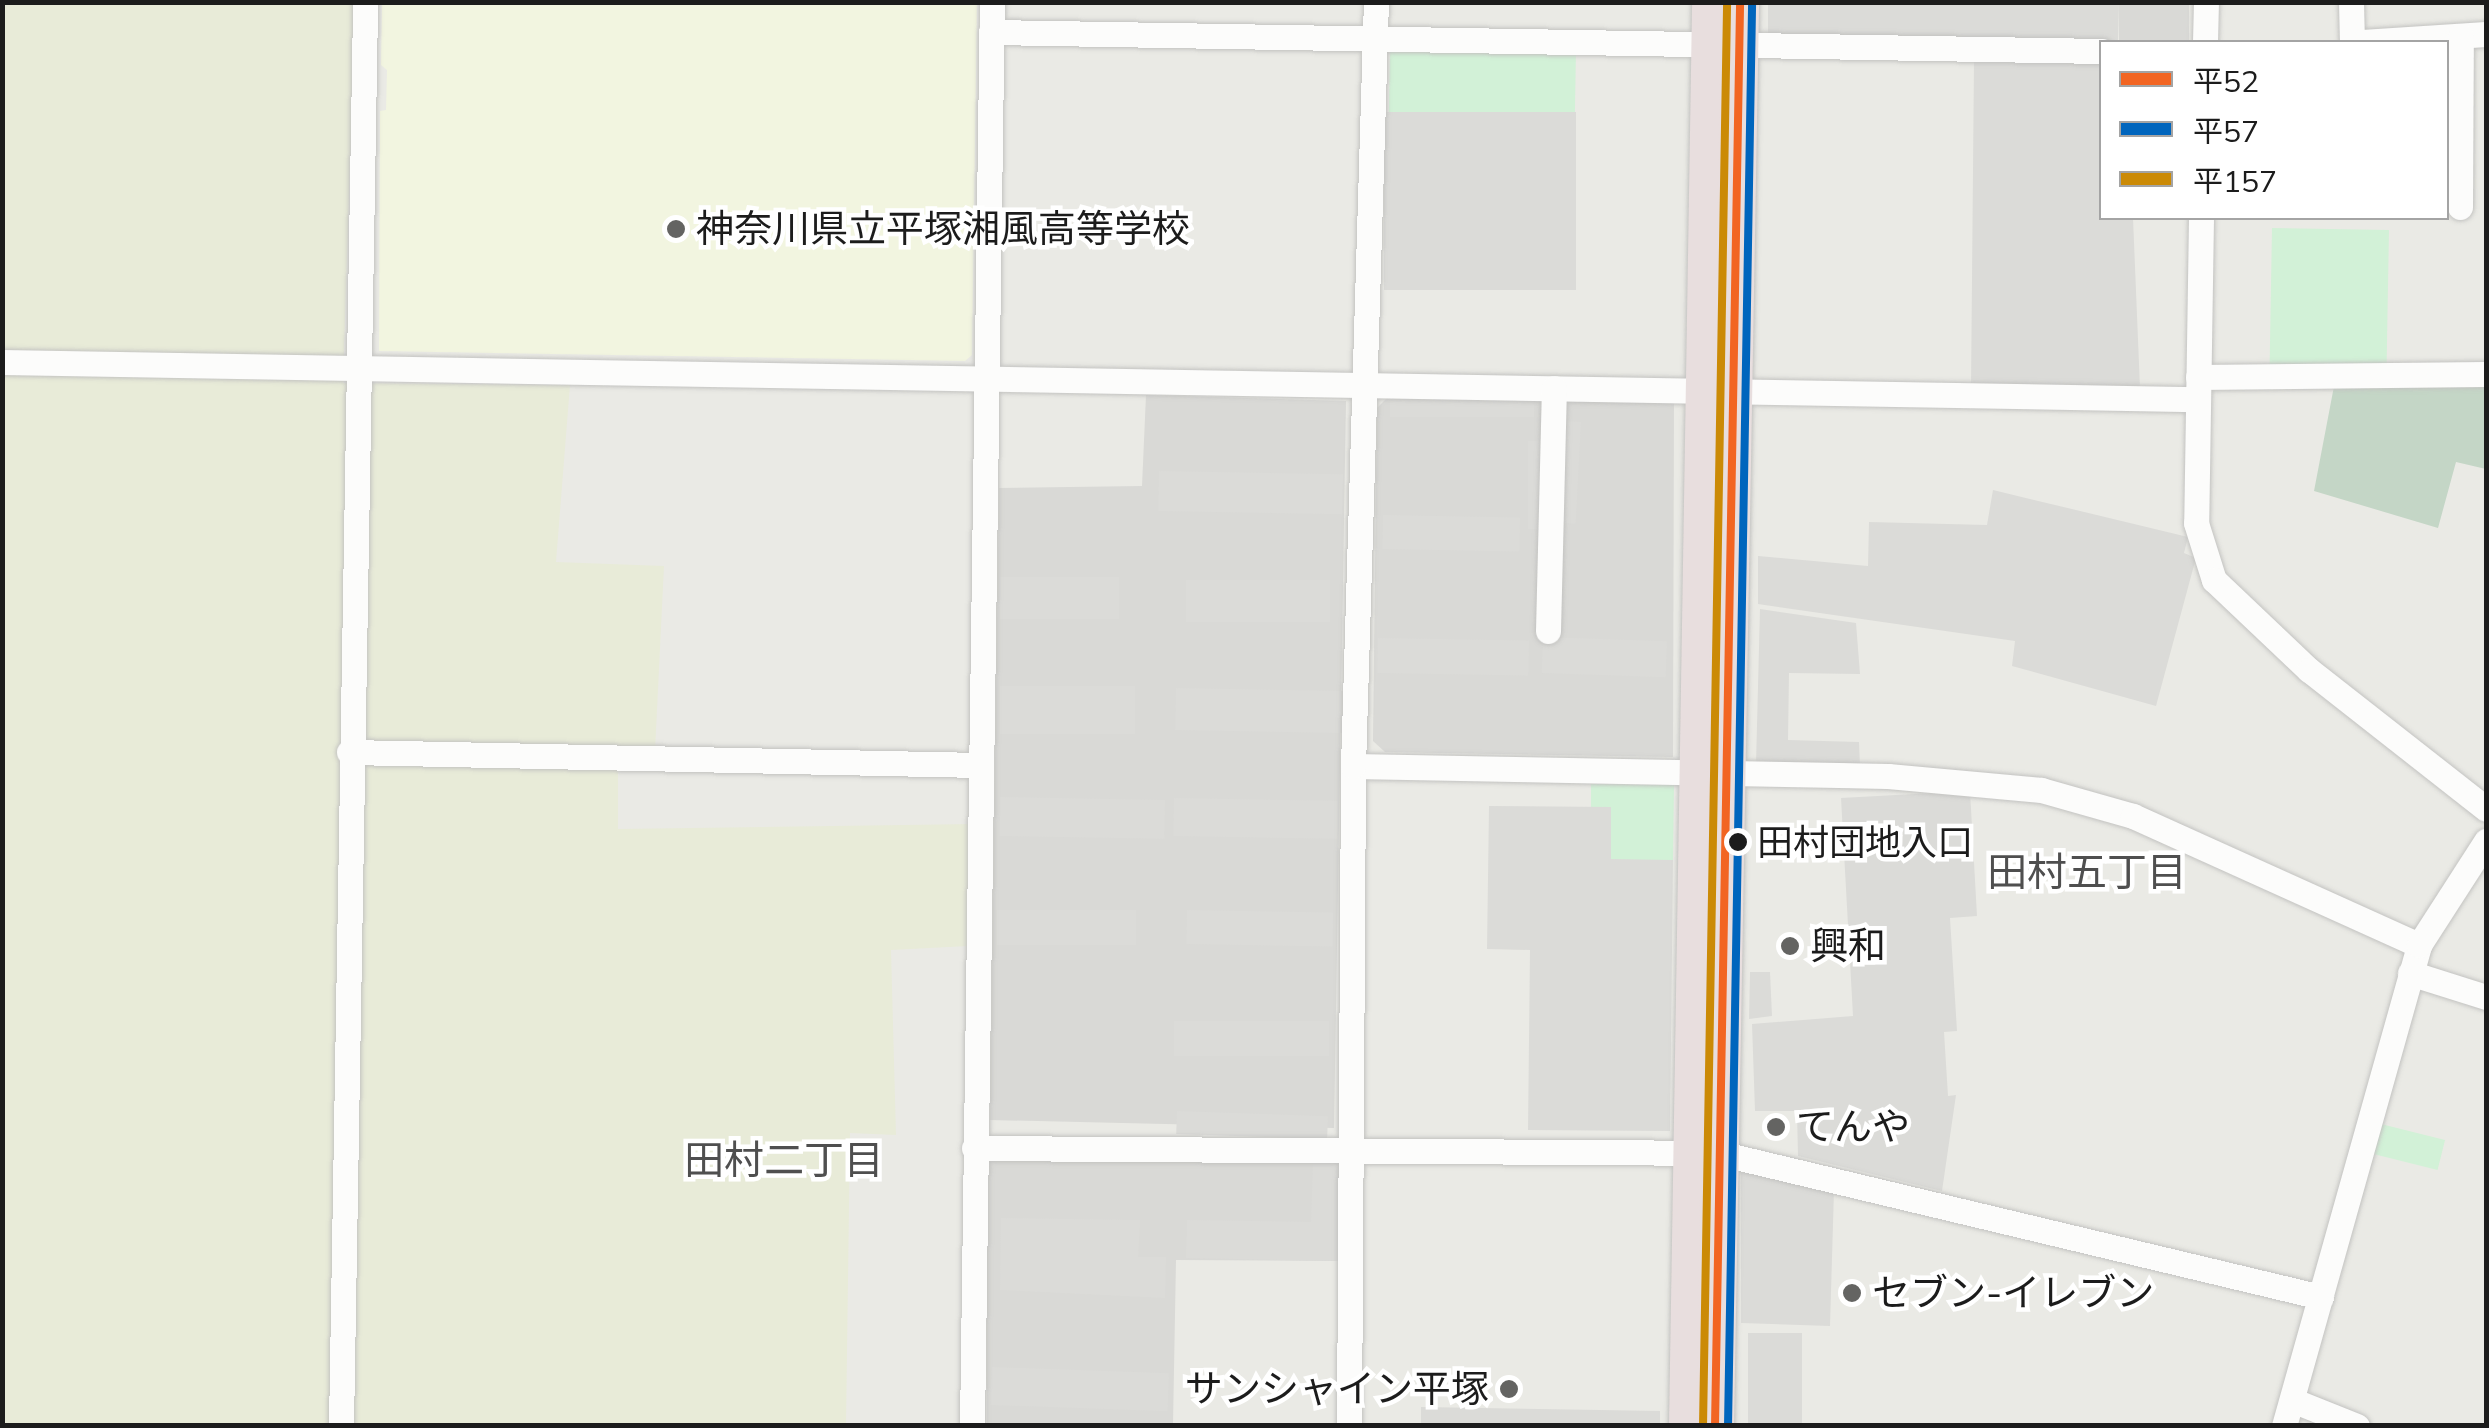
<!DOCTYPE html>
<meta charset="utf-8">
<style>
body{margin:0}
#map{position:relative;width:2489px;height:1428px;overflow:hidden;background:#eaeae5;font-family:Mulish,"Noto Sans JP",sans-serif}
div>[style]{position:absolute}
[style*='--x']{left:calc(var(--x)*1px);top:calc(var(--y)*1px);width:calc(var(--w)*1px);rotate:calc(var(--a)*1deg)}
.residential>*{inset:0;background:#d9d9d6;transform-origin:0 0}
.education>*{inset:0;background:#f2f5e0}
.farmland>*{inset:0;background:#e8ebd8}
.cemetery>*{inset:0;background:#c4d6c6}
.park>*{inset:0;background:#d2f1d7;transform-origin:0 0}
.parking>*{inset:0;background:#dbdbd8;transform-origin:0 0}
.roads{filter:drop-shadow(0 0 2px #c3c3c1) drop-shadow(0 0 2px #c3c3c1)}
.minor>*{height:25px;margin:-12.5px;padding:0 12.5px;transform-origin:12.5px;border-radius:12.5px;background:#fcfcfb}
.highway>*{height:38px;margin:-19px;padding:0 19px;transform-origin:19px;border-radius:19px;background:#e8dede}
.bus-1>*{height:8px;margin:-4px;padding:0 4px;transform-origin:4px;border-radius:4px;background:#f26522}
.bus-2>*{height:8px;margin:-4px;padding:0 4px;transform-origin:4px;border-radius:4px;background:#0065bd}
.bus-3>*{height:8px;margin:-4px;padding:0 4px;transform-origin:4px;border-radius:4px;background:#cb8a06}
.dots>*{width:28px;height:28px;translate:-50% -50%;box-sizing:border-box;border:5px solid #fff;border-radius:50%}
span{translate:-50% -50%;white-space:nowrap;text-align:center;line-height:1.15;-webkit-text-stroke:9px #fff;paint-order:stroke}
.bus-label{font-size:36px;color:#1c1c1c}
.left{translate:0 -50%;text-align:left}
.poi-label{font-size:38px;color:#1c1c1c}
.right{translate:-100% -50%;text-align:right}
.neighbourhood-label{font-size:40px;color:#4f4f4f}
.frame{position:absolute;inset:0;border:5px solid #1c1c1c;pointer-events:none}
.legend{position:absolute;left:2099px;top:40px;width:350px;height:180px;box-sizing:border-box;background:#fff;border:2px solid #a4a4a4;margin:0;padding:12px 18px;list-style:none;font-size:30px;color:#1c1c1c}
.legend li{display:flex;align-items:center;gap:20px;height:50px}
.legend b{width:50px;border:2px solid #a4a4a4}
</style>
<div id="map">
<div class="residential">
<i style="left:2119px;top:3px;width:70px;height:38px"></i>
<i style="clip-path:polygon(1146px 395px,1346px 401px,1334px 1128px,990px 1120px,999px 488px,1142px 486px)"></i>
<i style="clip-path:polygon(1389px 396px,1674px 401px,1673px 757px,1385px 752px,1373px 741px,1377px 408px)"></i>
<i style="clip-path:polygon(986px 1159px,1341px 1163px,1339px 1261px,1176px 1260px,1173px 1425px,987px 1425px)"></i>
</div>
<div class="education">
<i style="clip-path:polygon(382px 3px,977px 3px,972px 355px,965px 361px,379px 351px,380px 111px,386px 110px,387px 70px,381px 65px)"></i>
</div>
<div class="farmland">
<i style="clip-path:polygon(3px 3px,355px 3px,343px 383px,570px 385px,556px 562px,664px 566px,655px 751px,618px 750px,618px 829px,975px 824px,968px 946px,891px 950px,896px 1135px,850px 1133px,846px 1425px,3px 1426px)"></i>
</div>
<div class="cemetery">
<i style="clip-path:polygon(2486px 379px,2486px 469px,2456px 462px,2438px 528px,2314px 491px,2335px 381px)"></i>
</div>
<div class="park">
<i style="left:1390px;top:49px;width:186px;height:63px;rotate:1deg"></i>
<i style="left:2272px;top:228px;width:117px;height:137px;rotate:1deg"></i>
<i style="clip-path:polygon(1591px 784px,1674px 785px,1673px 860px,1611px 860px,1611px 808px,1591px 807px)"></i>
<i style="left:2381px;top:1124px;width:66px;height:31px;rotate:14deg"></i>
</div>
<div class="parking">
<i style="clip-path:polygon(1768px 3px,2119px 3px,2118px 41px,1768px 35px)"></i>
<i style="clip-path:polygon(1974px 61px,2101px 61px,2102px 218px,2133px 218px,2140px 388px,1971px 388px)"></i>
<i style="left:1384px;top:112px;width:192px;height:178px"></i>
<i style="left:1390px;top:399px;width:144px;height:18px"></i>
<i style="left:1564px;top:421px;width:17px;height:102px;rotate:3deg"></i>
<i style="left:1528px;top:441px;width:16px;height:88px"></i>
<i style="left:1159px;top:471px;width:184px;height:40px;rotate:1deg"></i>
<i style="clip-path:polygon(1993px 490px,2188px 537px,2184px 553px,2196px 558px,2156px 706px,2012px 666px,2015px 641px,1758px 604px,1758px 556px,1868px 566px,1869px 522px,1987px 525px)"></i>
<i style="left:1383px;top:515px;width:137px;height:34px;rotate:1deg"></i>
<i style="left:1000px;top:577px;width:119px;height:42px"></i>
<i style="left:1186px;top:580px;width:144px;height:42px"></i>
<i style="clip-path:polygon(1760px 609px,1856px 623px,1860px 674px,1789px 673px,1788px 740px,1859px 742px,1860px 767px,1756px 764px)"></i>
<i style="left:1543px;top:637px;width:124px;height:36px;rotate:2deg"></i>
<i style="left:1378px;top:638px;width:151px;height:35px;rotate:1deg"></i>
<i style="left:1000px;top:686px;width:135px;height:48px"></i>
<i style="left:1176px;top:688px;width:167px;height:42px;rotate:1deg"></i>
<i style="clip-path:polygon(1970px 791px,1977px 916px,1950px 918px,1957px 1031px,1944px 1032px,1948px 1096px,1956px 1095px,1942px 1191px,1798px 1156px,1797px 1111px,1755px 1111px,1752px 1024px,1853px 1016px,1841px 798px)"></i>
<i style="left:1000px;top:797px;width:165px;height:39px;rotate:1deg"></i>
<i style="left:1174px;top:798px;width:164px;height:38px;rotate:1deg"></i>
<i style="clip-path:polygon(1489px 806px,1611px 807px,1611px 859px,1673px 860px,1670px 1131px,1528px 1130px,1530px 950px,1487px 949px)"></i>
<i style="left:997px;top:910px;width:139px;height:35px"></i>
<i style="left:1187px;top:910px;width:146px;height:34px;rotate:1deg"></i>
<i style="clip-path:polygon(1750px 972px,1770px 972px,1772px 1016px,1749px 1019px)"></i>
<i style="left:1174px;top:1021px;width:155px;height:35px"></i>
<i style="left:1177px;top:1111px;width:151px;height:23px;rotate:2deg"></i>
<i style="clip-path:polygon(1313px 1162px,1341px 1163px,1339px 1261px,1186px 1258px,1187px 1220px,1311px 1222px)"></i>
<i style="clip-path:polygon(1741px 1170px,1834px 1190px,1830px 1326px,1741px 1323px)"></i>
<i style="clip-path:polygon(1001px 1218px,1140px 1220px,1138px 1257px,1166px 1257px,1165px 1298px,1000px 1290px)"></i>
<i style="left:1748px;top:1333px;width:54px;height:92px"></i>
<i style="left:992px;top:1367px;width:177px;height:38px;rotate:2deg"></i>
<i style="clip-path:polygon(1421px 1407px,1660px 1411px,1660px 1425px,1421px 1425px)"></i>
</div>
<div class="roads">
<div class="minor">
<i style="--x:2351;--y:2;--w:40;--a:88.6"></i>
<i style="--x:991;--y:32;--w:1111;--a:0.98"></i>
<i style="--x:2205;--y:42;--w:40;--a:-88.6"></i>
<i style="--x:2362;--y:42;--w:124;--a:-3.7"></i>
<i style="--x:2460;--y:207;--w:171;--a:-89.7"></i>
<i style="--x:2201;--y:218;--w:305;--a:90.9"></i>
<i style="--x:2196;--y:523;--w:60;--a:72.5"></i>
<i style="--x:2214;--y:580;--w:131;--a:43.5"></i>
<i style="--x:2309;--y:670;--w:225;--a:38.1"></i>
<i style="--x:2;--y:362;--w:2195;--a:0.97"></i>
<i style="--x:2198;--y:377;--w:288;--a:-0.6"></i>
<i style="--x:1548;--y:631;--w:243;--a:-88.6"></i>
<i style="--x:349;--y:752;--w:629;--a:1.18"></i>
<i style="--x:1353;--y:766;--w:535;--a:1.07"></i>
<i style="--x:1888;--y:776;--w:154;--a:5.2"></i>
<i style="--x:2041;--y:790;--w:96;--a:15.8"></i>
<i style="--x:2133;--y:816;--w:314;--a:24.3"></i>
<i style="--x:2410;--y:973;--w:80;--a:17.5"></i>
<i style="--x:974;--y:1148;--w:745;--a:0.38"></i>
<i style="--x:1719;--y:1153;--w:619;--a:13.45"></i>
<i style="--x:2292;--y:1400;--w:70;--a:21.8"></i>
<i style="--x:341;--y:1426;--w:1424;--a:-89.03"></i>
<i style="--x:972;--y:1426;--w:1424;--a:-89.2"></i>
<i style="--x:1349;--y:1426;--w:660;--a:-89.65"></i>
<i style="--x:1353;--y:766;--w:764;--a:-88.28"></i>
<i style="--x:2284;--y:1426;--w:500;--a:-74.3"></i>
<i style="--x:2419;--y:945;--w:124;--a:-57.2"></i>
</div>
<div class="highway">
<i style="--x:1688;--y:1426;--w:1424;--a:-89.07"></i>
<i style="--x:1715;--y:1426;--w:1424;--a:-88.99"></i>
</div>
</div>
<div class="bus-1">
<i style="--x:1715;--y:1426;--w:1424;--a:-88.99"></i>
</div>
<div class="bus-2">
<i style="--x:1728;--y:1426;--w:1424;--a:-89.03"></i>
</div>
<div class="bus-3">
<i style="--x:1703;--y:1426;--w:1424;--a:-89.03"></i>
</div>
<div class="dots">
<i style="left:676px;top:229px;background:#646462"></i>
<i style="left:1738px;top:842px;background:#1c1c1c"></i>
<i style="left:1790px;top:946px;background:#646462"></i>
<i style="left:1776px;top:1127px;background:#646462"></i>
<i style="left:1852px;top:1293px;background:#646462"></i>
<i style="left:1509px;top:1389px;background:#646462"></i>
</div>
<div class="bus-label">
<span class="left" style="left:1757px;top:842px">田村団地入口</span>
</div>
<div class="poi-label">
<span class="left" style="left:696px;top:229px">神奈川県立平塚湘風高等学校</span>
<span class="left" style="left:1810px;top:946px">興和</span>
<span class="left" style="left:1796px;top:1127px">てんや</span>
<span class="left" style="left:1872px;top:1293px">セブン-イレブン</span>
<span class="right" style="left:1489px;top:1389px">サンシャイン平塚</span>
</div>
<div class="neighbourhood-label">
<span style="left:2087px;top:871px">田村五丁目</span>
<span style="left:784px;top:1159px">田村二丁目</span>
</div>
<div class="frame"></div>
<ul class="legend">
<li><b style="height:12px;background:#f26522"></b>平52</li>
<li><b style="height:12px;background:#0065bd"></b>平57</li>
<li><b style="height:12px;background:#cb8a06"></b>平157</li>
</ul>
</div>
